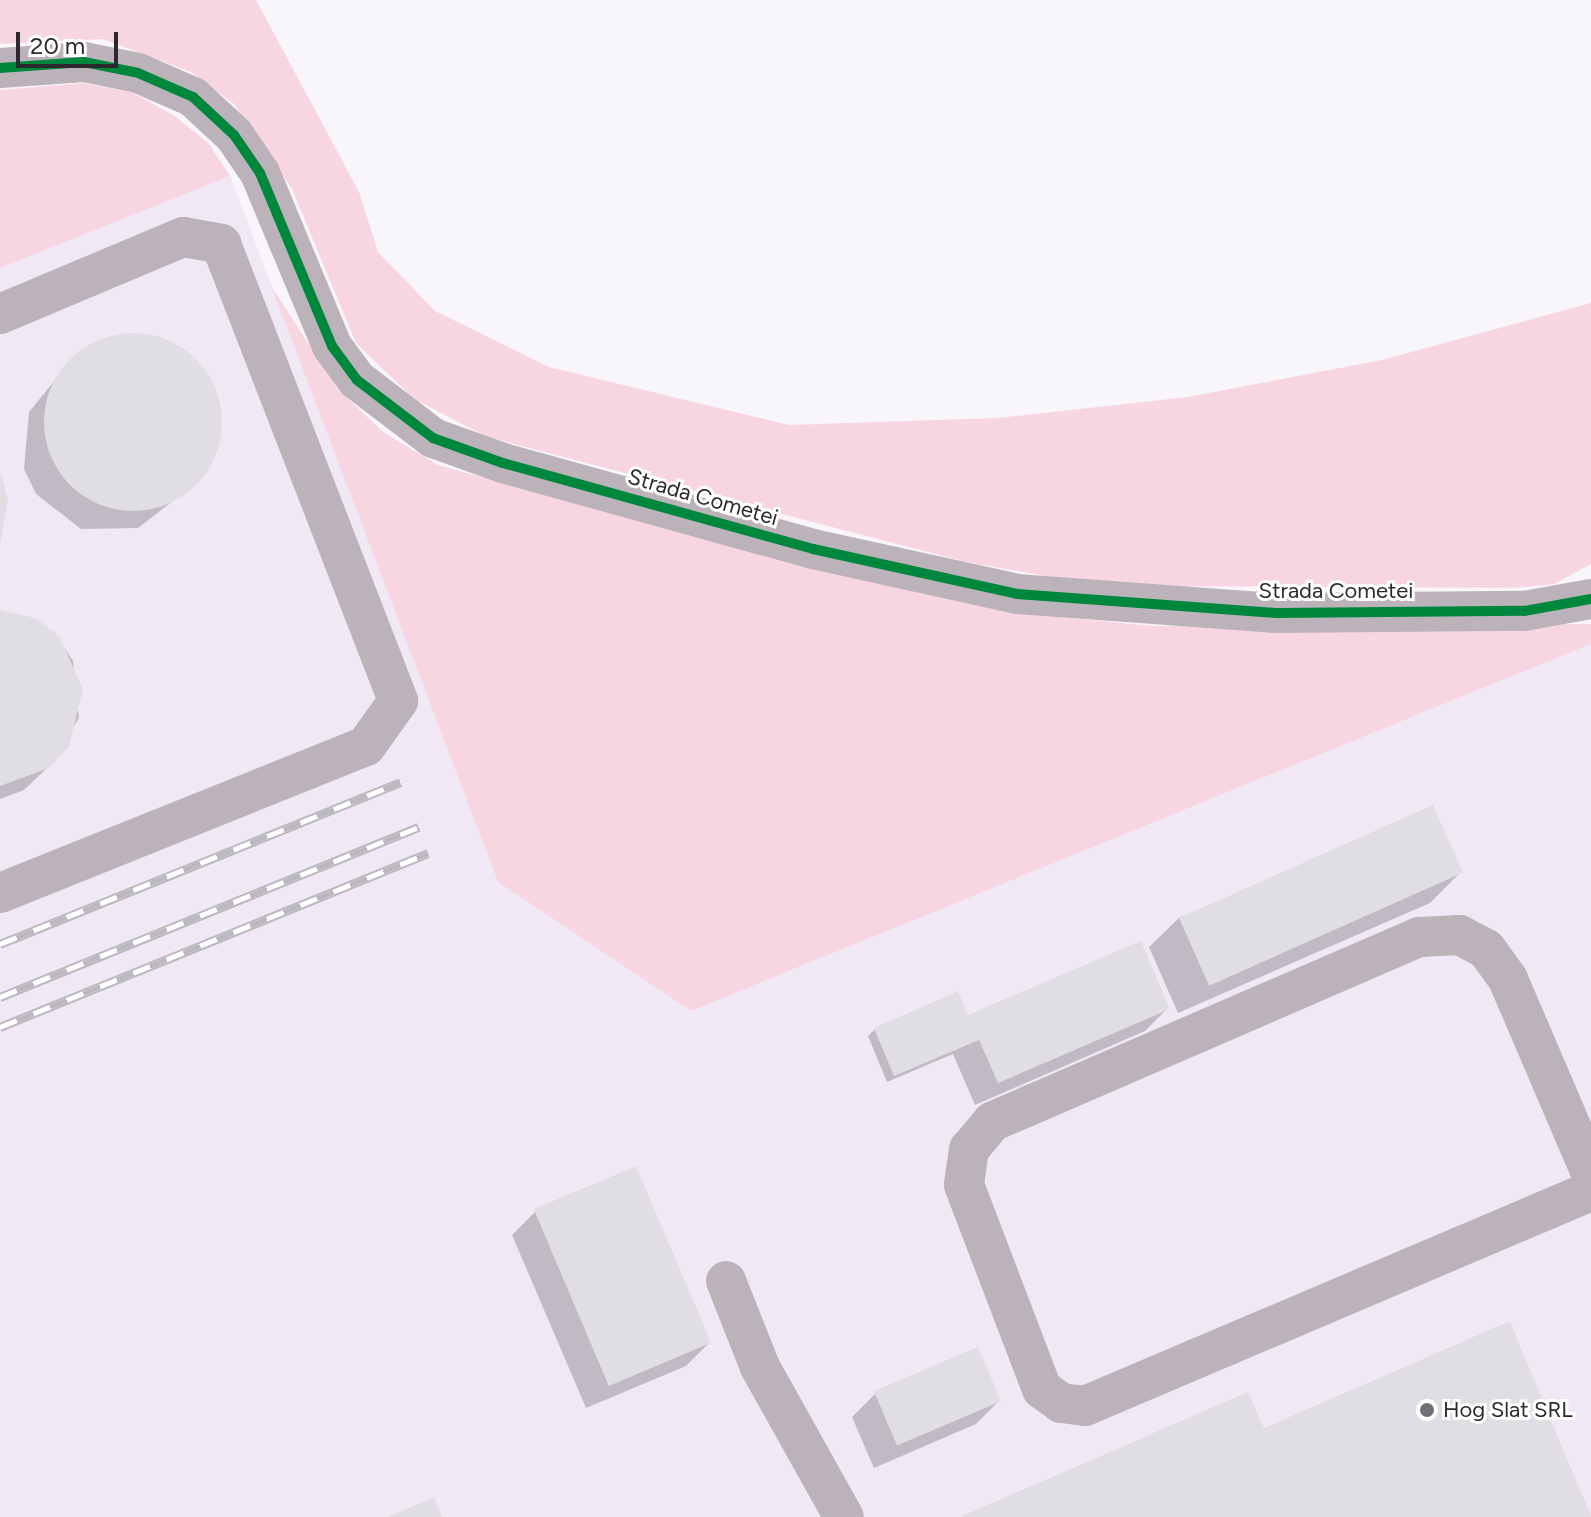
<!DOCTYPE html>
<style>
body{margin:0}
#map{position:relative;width:1591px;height:1517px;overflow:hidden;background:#f8f5fb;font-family:Figtree,sans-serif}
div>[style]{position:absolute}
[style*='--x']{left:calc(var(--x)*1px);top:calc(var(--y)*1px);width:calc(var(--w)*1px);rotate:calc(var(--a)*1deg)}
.built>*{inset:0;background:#f0e9f5}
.green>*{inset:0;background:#f8d6e1}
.shadow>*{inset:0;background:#0003}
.building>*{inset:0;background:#e0dee3;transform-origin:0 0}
.round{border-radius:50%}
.minor>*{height:40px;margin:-20px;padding:0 20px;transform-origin:20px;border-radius:20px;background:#bcb3ba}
.rail>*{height:9px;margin-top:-4.5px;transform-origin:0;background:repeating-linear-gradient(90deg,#fff 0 18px,#bcb9be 0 36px);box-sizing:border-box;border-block:2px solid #bcb9be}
.cycleway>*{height:10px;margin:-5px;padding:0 5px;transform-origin:5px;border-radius:5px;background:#00873e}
.dots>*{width:22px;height:22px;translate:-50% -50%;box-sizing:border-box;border:4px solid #fff;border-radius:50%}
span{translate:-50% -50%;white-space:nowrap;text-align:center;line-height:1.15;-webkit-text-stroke:6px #fff;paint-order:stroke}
.street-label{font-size:22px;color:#2b292d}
.poi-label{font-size:22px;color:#2b292d}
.left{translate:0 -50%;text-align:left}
.scale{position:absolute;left:16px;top:32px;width:102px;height:36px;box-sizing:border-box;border:4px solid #2b292d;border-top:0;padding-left:10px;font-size:24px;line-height:28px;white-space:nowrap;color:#2b292d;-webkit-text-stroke:6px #fff;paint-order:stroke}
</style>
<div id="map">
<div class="built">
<i style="clip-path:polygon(230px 176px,498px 882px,691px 1011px,1591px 644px,1591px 1517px,0 1517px,0 268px)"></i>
</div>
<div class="green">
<i style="clip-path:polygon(0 0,256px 0,359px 192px,378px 252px,435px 311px,549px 367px,789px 425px,997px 418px,1188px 397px,1382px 360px,1591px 303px,1591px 564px,1554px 584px,1513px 588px,1105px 586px,966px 562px,487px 437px,414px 399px,356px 343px,292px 189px,234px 104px,191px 72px,103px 39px,0 44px)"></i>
<i style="clip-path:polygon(83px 83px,131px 92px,175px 116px,209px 144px,230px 176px,0 268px,0 90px)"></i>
<i style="clip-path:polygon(271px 286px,338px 389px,383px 432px,438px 465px,569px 501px,1039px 615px,1153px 626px,1591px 624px,1591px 644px,691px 1011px,498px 882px)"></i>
</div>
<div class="shadow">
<i style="clip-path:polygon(117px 336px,173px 344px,196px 361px,221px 413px,207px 469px,183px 493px,138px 528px,81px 529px,36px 494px,24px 469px,29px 412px,68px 364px)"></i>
<i style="clip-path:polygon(0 615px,57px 637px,73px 661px,79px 718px,48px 767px,24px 790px,0 799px)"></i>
<i style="clip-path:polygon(1460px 873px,1430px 903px,1178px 1013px,1149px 947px,1180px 917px)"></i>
<i style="clip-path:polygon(1168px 1008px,1145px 1031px,975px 1105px,953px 1054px,887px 1082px,868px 1036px,875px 1029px,968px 1018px)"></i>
<i style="clip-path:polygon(535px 1212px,709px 1343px,686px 1366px,586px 1408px,512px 1235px)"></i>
<i style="clip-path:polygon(1509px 1323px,1591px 1517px,966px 1517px,1263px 1431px)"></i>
<i style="clip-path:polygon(875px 1394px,999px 1401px,976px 1424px,874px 1468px,852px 1417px)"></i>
</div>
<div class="building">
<i class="round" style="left:44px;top:333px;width:178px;height:178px"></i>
<i style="clip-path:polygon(1px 474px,8px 500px,0 544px,0 474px)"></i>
<i style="clip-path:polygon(0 610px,35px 618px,59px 636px,83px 689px,69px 746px,49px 768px,0 786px)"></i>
<i style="left:1433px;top:805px;width:74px;height:278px;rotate:66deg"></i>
<i style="clip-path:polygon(1141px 941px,1170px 1009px,998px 1083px,979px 1040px,894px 1076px,874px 1028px,958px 991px,968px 1015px)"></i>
<i style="left:636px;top:1166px;width:192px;height:111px;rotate:67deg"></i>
<i style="clip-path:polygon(1510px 1321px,1591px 1517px,960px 1517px,1248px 1392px,1264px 1428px)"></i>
<i style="left:978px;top:1347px;width:59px;height:113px;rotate:67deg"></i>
<i style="clip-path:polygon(434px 1497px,442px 1517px,388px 1517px)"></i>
</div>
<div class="minor">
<i style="--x:0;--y:68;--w:84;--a:-4.1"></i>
<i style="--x:84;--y:62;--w:55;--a:11.5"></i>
<i style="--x:138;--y:73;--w:60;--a:23.6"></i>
<i style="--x:193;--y:97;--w:56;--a:42.8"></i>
<i style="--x:234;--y:135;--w:46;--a:55.6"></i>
<i style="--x:260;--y:173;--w:187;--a:67.4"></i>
<i style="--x:332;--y:346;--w:42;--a:53.7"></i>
<i style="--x:357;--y:380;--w:96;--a:37.3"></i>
<i style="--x:433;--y:438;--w:74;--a:19.7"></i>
<i style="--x:503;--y:463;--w:322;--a:15.5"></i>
<i style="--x:813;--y:549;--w:209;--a:12.4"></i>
<i style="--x:1017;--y:594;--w:260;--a:4.2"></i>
<i style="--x:1276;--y:613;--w:248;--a:-0.5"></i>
<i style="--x:1524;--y:611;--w:68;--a:-10.2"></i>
<i style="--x:0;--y:314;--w:199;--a:-22.8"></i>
<i style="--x:183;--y:237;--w:39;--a:10"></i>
<i style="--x:221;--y:244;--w:490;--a:68.8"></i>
<i style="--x:398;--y:701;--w:55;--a:125.4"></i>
<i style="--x:366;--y:746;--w:394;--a:158.1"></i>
<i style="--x:1591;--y:1173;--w:211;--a:-113.2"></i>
<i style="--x:1508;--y:979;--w:37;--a:-126"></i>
<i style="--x:1486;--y:949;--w:30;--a:-152"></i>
<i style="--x:1460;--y:935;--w:41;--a:177.2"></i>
<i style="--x:1419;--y:937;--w:465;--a:156.6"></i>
<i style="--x:992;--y:1122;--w:35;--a:130"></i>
<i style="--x:969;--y:1149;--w:36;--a:98"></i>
<i style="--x:964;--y:1185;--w:218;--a:69.1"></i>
<i style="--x:1042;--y:1389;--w:24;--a:36"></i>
<i style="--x:1061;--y:1403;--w:24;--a:7"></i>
<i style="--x:1085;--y:1406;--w:550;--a:-23.02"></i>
<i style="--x:726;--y:1281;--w:92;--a:68.4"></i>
<i style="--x:760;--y:1367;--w:172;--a:60.8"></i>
</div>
<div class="rail">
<i style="--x:0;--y:944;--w:432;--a:-22"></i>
<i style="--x:0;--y:997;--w:452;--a:-22.1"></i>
<i style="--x:0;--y:1027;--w:462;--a:-22.1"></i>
</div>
<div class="cycleway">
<i style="--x:0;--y:68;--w:84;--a:-4.1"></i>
<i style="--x:84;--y:62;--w:55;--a:11.5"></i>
<i style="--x:138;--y:73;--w:60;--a:23.6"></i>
<i style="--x:193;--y:97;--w:56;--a:42.8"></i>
<i style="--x:234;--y:135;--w:46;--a:55.6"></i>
<i style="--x:260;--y:173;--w:187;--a:67.4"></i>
<i style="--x:332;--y:346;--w:42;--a:53.7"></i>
<i style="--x:357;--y:380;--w:96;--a:37.3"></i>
<i style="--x:433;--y:438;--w:74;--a:19.7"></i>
<i style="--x:503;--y:463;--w:322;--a:15.5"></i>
<i style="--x:813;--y:549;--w:209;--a:12.4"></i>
<i style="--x:1017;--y:594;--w:260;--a:4.2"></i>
<i style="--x:1276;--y:613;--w:248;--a:-0.5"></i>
<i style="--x:1524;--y:611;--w:68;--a:-10.2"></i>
</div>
<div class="dots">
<i style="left:1427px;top:1410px;background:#737075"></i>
</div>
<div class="street-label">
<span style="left:703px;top:497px;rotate:16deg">Strada Cometei</span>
<span style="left:1336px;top:591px">Strada Cometei</span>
</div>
<div class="poi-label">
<span class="left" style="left:1443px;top:1410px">Hog Slat SRL</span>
</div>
<div class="scale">20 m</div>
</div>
